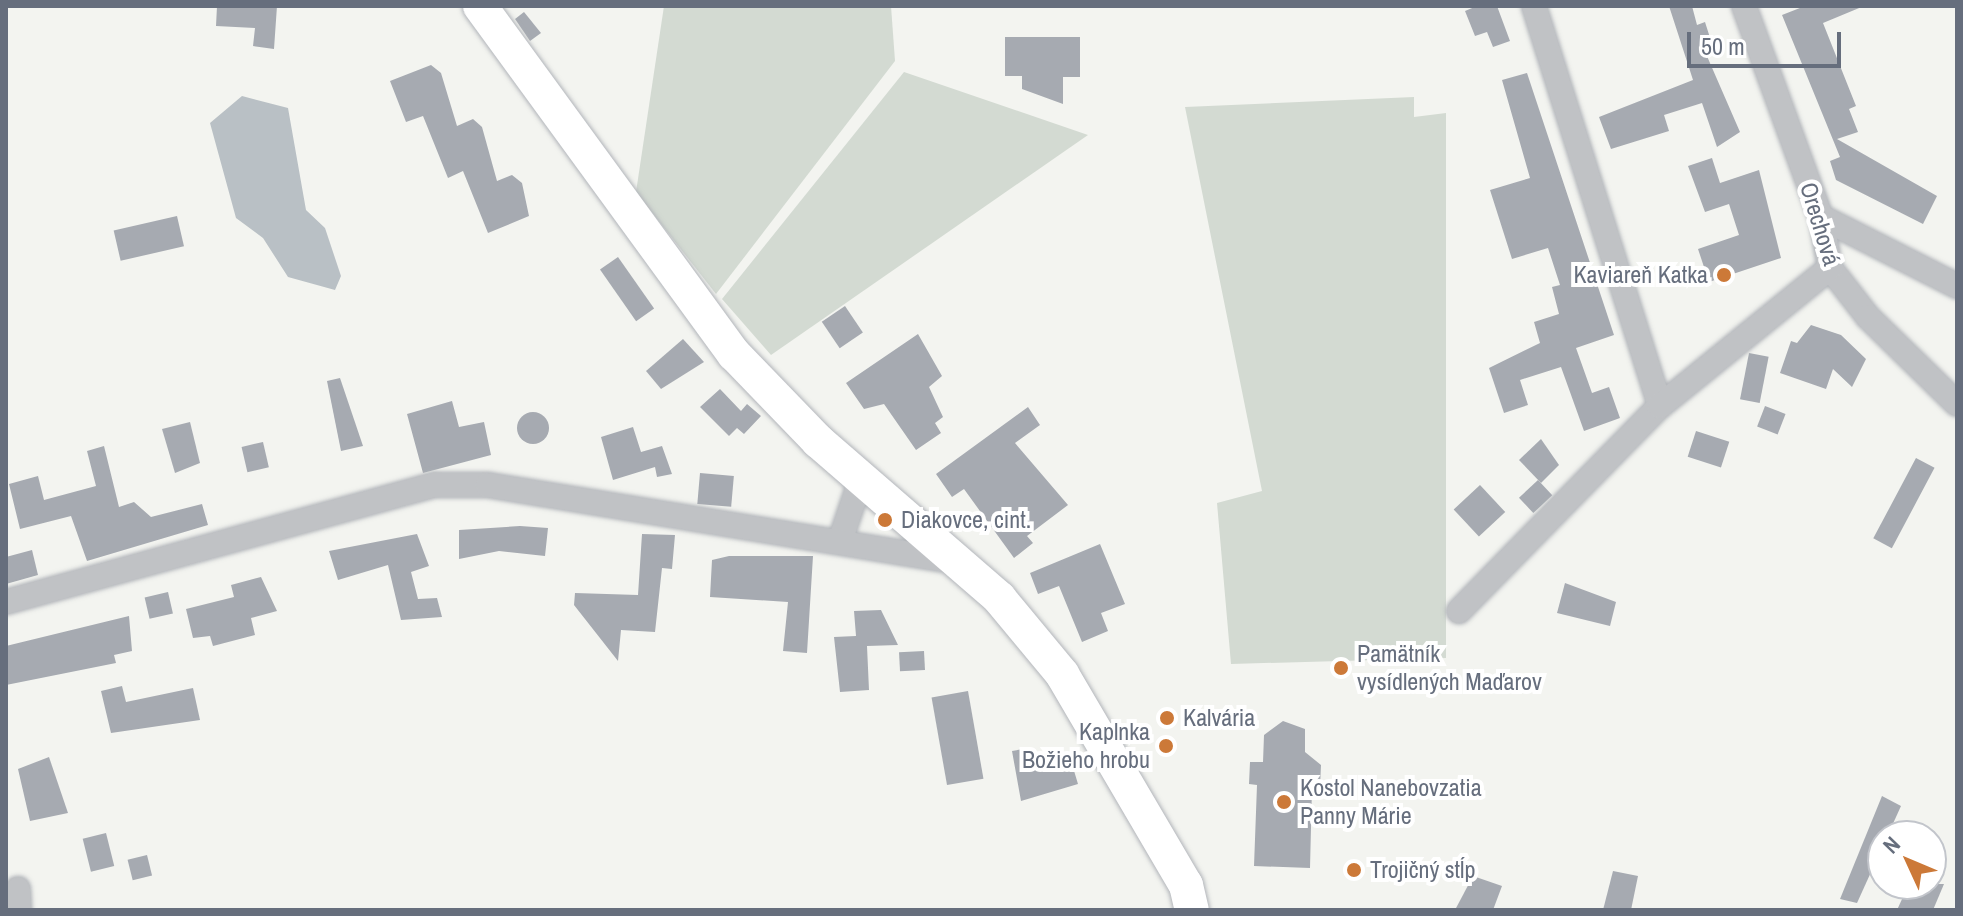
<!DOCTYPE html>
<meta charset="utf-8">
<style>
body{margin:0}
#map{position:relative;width:1963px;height:916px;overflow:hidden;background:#f3f4f0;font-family:"Archivo Narrow",sans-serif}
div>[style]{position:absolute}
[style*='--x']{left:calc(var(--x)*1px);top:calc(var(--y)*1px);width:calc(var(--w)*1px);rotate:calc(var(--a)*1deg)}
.green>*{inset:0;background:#d3dad2}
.water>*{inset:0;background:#b9c0c5}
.building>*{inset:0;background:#a6aab1;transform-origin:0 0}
.round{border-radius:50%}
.roads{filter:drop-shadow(0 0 2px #b2b5ba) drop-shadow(0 0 2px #b2b5ba)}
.street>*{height:24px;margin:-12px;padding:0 12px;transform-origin:12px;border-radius:12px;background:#c0c2c5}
.secondary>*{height:34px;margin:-17px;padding:0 17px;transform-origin:17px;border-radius:17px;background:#fff}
.dots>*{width:22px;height:22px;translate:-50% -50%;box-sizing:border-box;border:4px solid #fff;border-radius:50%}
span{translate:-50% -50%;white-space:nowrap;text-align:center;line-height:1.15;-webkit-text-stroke:8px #fff;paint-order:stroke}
.street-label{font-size:24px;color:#666e7d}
.poi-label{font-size:24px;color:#666e7d}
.right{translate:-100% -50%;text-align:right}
.left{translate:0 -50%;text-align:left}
.frame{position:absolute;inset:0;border:8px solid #666e7d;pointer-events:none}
.north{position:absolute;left:1867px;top:820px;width:80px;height:80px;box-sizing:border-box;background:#fff;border:2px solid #c2c5cb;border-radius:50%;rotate:314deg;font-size:22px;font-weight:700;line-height:32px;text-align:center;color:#666e7d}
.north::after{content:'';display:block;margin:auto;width:28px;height:36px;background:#cc7938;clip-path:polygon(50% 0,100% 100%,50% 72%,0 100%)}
.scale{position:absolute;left:1687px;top:32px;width:154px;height:36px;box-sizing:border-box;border:4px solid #666e7d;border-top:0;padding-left:10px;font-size:24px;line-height:28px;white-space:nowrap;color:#666e7d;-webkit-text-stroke:6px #fff;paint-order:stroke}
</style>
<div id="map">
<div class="green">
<i style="clip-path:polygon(664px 6px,891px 6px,895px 61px,716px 294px,636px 192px)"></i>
<i style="clip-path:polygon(904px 72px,1088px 135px,771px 355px,722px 299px)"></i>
<i style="clip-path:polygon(1414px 97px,1414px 117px,1446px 113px,1446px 658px,1231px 664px,1217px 503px,1262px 491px,1185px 107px)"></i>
</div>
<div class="water">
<i style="clip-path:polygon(242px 96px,288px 108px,306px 210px,325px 228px,341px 276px,335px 290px,288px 277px,263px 238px,236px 218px,210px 123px)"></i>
</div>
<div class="building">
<i style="clip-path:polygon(217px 6px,277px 6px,274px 49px,253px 46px,255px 28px,216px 26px)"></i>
<i style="clip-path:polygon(1477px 6px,1497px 6px,1510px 41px,1493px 47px,1487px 32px,1475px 36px,1465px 11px)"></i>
<i style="clip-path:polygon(1669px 6px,1692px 6px,1697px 25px,1705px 22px,1712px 44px,1703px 47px,1740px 132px,1717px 147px,1702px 103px,1664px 115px,1669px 131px,1611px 149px,1599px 117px,1693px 80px)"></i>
<i style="clip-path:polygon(1805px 6px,1864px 6px,1823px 23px,1856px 106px,1849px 109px,1858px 132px,1837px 139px,1937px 196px,1923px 224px,1836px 180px,1830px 161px,1840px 157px,1782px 15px)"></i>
<i style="clip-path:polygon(524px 12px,541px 33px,530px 41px,515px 19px)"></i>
<i style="clip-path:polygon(1005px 37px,1080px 37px,1080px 77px,1063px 77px,1063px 104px,1022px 89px,1022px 76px,1005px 76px)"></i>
<i style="clip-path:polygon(431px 65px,441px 73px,457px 126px,473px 119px,482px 127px,497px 181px,512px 175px,522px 183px,529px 216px,488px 233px,463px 171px,448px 178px,423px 116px,406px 122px,390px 81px)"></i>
<i style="clip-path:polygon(1527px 73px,1614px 335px,1576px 348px,1592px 393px,1609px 387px,1620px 418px,1584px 431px,1561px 367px,1520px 380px,1528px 405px,1504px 413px,1489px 368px,1540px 343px,1534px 322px,1559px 314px,1552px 287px,1560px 285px,1548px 248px,1512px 259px,1490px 190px,1530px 178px,1502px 80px)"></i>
<i style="clip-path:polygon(1712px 158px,1720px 183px,1759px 170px,1781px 258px,1709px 282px,1698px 249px,1739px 235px,1729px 204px,1705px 212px,1688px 166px)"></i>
<i style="left:177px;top:216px;width:31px;height:65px;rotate:77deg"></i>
<i style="left:618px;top:257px;width:63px;height:22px;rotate:55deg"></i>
<i style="left:845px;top:306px;width:32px;height:28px;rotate:56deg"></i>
<i style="clip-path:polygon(1811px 325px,1841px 335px,1866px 359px,1852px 387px,1833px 369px,1826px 389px,1780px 373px,1791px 341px,1797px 343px)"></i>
<i style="clip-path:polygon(918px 334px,942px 376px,929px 387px,943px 417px,935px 423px,941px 433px,916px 450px,884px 404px,864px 409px,846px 383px)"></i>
<i style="clip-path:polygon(683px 339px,704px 362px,661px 389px,646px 371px)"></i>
<i style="left:1749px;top:353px;width:20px;height:47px;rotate:11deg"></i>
<i style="clip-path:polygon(340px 378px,363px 446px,341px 451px,327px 381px)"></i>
<i style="clip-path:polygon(720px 389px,741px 411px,747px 404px,761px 416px,744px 434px,737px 428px,729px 436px,700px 407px)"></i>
<i style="clip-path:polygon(452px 401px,459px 427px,484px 422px,491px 455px,423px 473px,407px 414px)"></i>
<i style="left:1765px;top:406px;width:22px;height:22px;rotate:21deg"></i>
<i style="clip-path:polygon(1028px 407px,1040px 425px,1015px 443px,1068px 505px,1027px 536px,1033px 543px,1014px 558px,964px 489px,952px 497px,936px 474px)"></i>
<i class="round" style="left:517px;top:412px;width:32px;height:32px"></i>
<i style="clip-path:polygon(190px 422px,200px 463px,175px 473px,162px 429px)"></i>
<i style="clip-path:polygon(633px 427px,641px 452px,662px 446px,672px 474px,657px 477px,655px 467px,613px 480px,601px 437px)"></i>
<i style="left:1696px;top:431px;width:35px;height:27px;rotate:18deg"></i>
<i style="clip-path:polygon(1541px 439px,1559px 465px,1541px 483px,1519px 460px)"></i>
<i style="left:263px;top:442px;width:26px;height:22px;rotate:77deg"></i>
<i style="clip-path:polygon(104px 446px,119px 507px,134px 502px,151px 517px,202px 504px,208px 525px,87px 561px,71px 516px,20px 529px,9px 484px,38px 476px,44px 500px,96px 486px,87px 451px)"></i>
<i style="left:1916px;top:458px;width:21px;height:91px;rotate:28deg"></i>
<i style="left:700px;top:473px;width:34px;height:31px;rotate:5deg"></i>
<i style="left:1538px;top:480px;width:21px;height:26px;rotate:47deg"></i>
<i style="left:1480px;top:485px;width:37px;height:36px;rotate:47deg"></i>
<i style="clip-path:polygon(520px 526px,548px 528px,545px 556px,499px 551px,459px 559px,459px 530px)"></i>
<i style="clip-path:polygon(417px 534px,429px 566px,411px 572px,418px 599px,437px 598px,442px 617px,401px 620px,388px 565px,338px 580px,329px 551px)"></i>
<i style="clip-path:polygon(642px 534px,675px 535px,672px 569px,662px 568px,655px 632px,621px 630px,618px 661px,574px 605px,575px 593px,638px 595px)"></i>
<i style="clip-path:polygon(1100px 544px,1125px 604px,1101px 613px,1108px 631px,1082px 642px,1059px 586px,1038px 594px,1030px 573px)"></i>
<i style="clip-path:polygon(32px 550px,38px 575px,6px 584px,6px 557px)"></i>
<i style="clip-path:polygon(729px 556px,813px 556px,807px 653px,783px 651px,788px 602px,710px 597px,712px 560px)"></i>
<i style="clip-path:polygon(261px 577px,277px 611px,251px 618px,255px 635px,213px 646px,210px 636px,193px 638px,186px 609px,234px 597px,231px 585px)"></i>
<i style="clip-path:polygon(1565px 583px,1616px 602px,1610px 626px,1557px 613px)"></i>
<i style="left:168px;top:592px;width:22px;height:24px;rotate:77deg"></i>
<i style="clip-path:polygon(881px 610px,898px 645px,867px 646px,869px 690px,840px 692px,834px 637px,856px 636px,854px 611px)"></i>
<i style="clip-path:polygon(129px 616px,132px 651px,114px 655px,116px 663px,6px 685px,6px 646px)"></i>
<i style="left:924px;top:651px;width:19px;height:25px;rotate:87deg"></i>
<i style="clip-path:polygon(122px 686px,126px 702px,193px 688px,200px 720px,111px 733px,101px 691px)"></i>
<i style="left:968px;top:691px;width:89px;height:37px;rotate:80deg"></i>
<i style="clip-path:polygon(1283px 721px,1305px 729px,1305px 752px,1321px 765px,1320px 788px,1312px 787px,1310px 868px,1254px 866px,1257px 785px,1249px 784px,1250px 762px,1263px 762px,1264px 735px)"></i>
<i style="clip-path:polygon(1028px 748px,1030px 759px,1069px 754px,1078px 784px,1021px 801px,1012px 751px)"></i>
<i style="clip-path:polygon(49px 757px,68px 813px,30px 821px,18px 769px)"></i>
<i style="clip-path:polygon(1882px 796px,1901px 806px,1857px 903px,1840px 899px)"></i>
<i style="left:106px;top:833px;width:34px;height:24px;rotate:76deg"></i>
<i style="left:147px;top:855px;width:21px;height:20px;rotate:76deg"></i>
<i style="clip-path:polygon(1613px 871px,1638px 876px,1631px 910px,1603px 910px)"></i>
<i style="clip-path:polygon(1473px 876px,1502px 886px,1493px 910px,1455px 910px)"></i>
<i style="clip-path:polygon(1909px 884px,1944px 884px,1933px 910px,1897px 910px)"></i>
</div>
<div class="roads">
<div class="street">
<i style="--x:1534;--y:6;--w:419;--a:72.5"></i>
<i style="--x:1744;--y:6;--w:225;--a:70"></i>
<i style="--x:1821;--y:217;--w:52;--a:80"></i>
<i style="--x:1830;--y:268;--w:62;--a:52.2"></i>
<i style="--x:1868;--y:317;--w:124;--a:44.3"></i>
<i style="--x:1821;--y:217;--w:153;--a:26.9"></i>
<i style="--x:840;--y:541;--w:65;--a:-71.3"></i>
<i style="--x:6;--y:602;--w:445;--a:-15.3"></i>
<i style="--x:435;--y:485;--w:53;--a:0"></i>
<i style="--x:488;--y:485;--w:472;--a:9.3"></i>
<i style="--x:1459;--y:611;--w:287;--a:-45.6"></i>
<i style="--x:1660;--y:406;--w:219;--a:-39.1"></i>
<i style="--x:18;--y:889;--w:21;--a:87"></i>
</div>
<div class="secondary">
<i style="--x:480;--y:6;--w:431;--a:53.9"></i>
<i style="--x:734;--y:354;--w:121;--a:46"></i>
<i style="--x:818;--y:441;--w:240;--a:40.9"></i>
<i style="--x:999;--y:598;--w:99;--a:50.3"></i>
<i style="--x:1062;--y:674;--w:245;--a:59.6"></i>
<i style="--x:1186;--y:885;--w:26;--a:77"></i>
</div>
</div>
<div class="dots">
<i style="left:1724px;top:275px;background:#cc7938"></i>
<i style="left:885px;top:520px;background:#cc7938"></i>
<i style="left:1341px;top:668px;background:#cc7938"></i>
<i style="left:1167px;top:718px;background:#cc7938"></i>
<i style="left:1166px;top:746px;background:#cc7938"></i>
<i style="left:1284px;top:802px;background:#cc7938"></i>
<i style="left:1354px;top:870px;background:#cc7938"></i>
</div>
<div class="street-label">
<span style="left:1820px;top:224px;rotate:73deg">Orechová</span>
</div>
<div class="poi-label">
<span class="right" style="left:1708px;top:275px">Kaviareň Katka</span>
<span class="left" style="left:901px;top:520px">Diakovce, cint.</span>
<span class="left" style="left:1357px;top:668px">Pamätník<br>vysídlených Maďarov</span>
<span class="left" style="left:1183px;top:718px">Kalvária</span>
<span class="right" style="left:1150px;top:746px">Kaplnka<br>Božieho hrobu</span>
<span class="left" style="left:1300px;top:802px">Kostol Nanebovzatia<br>Panny Márie</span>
<span class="left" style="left:1370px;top:870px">Trojičný stĺp</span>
</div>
<div class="frame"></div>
<div class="north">N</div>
<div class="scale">50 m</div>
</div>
